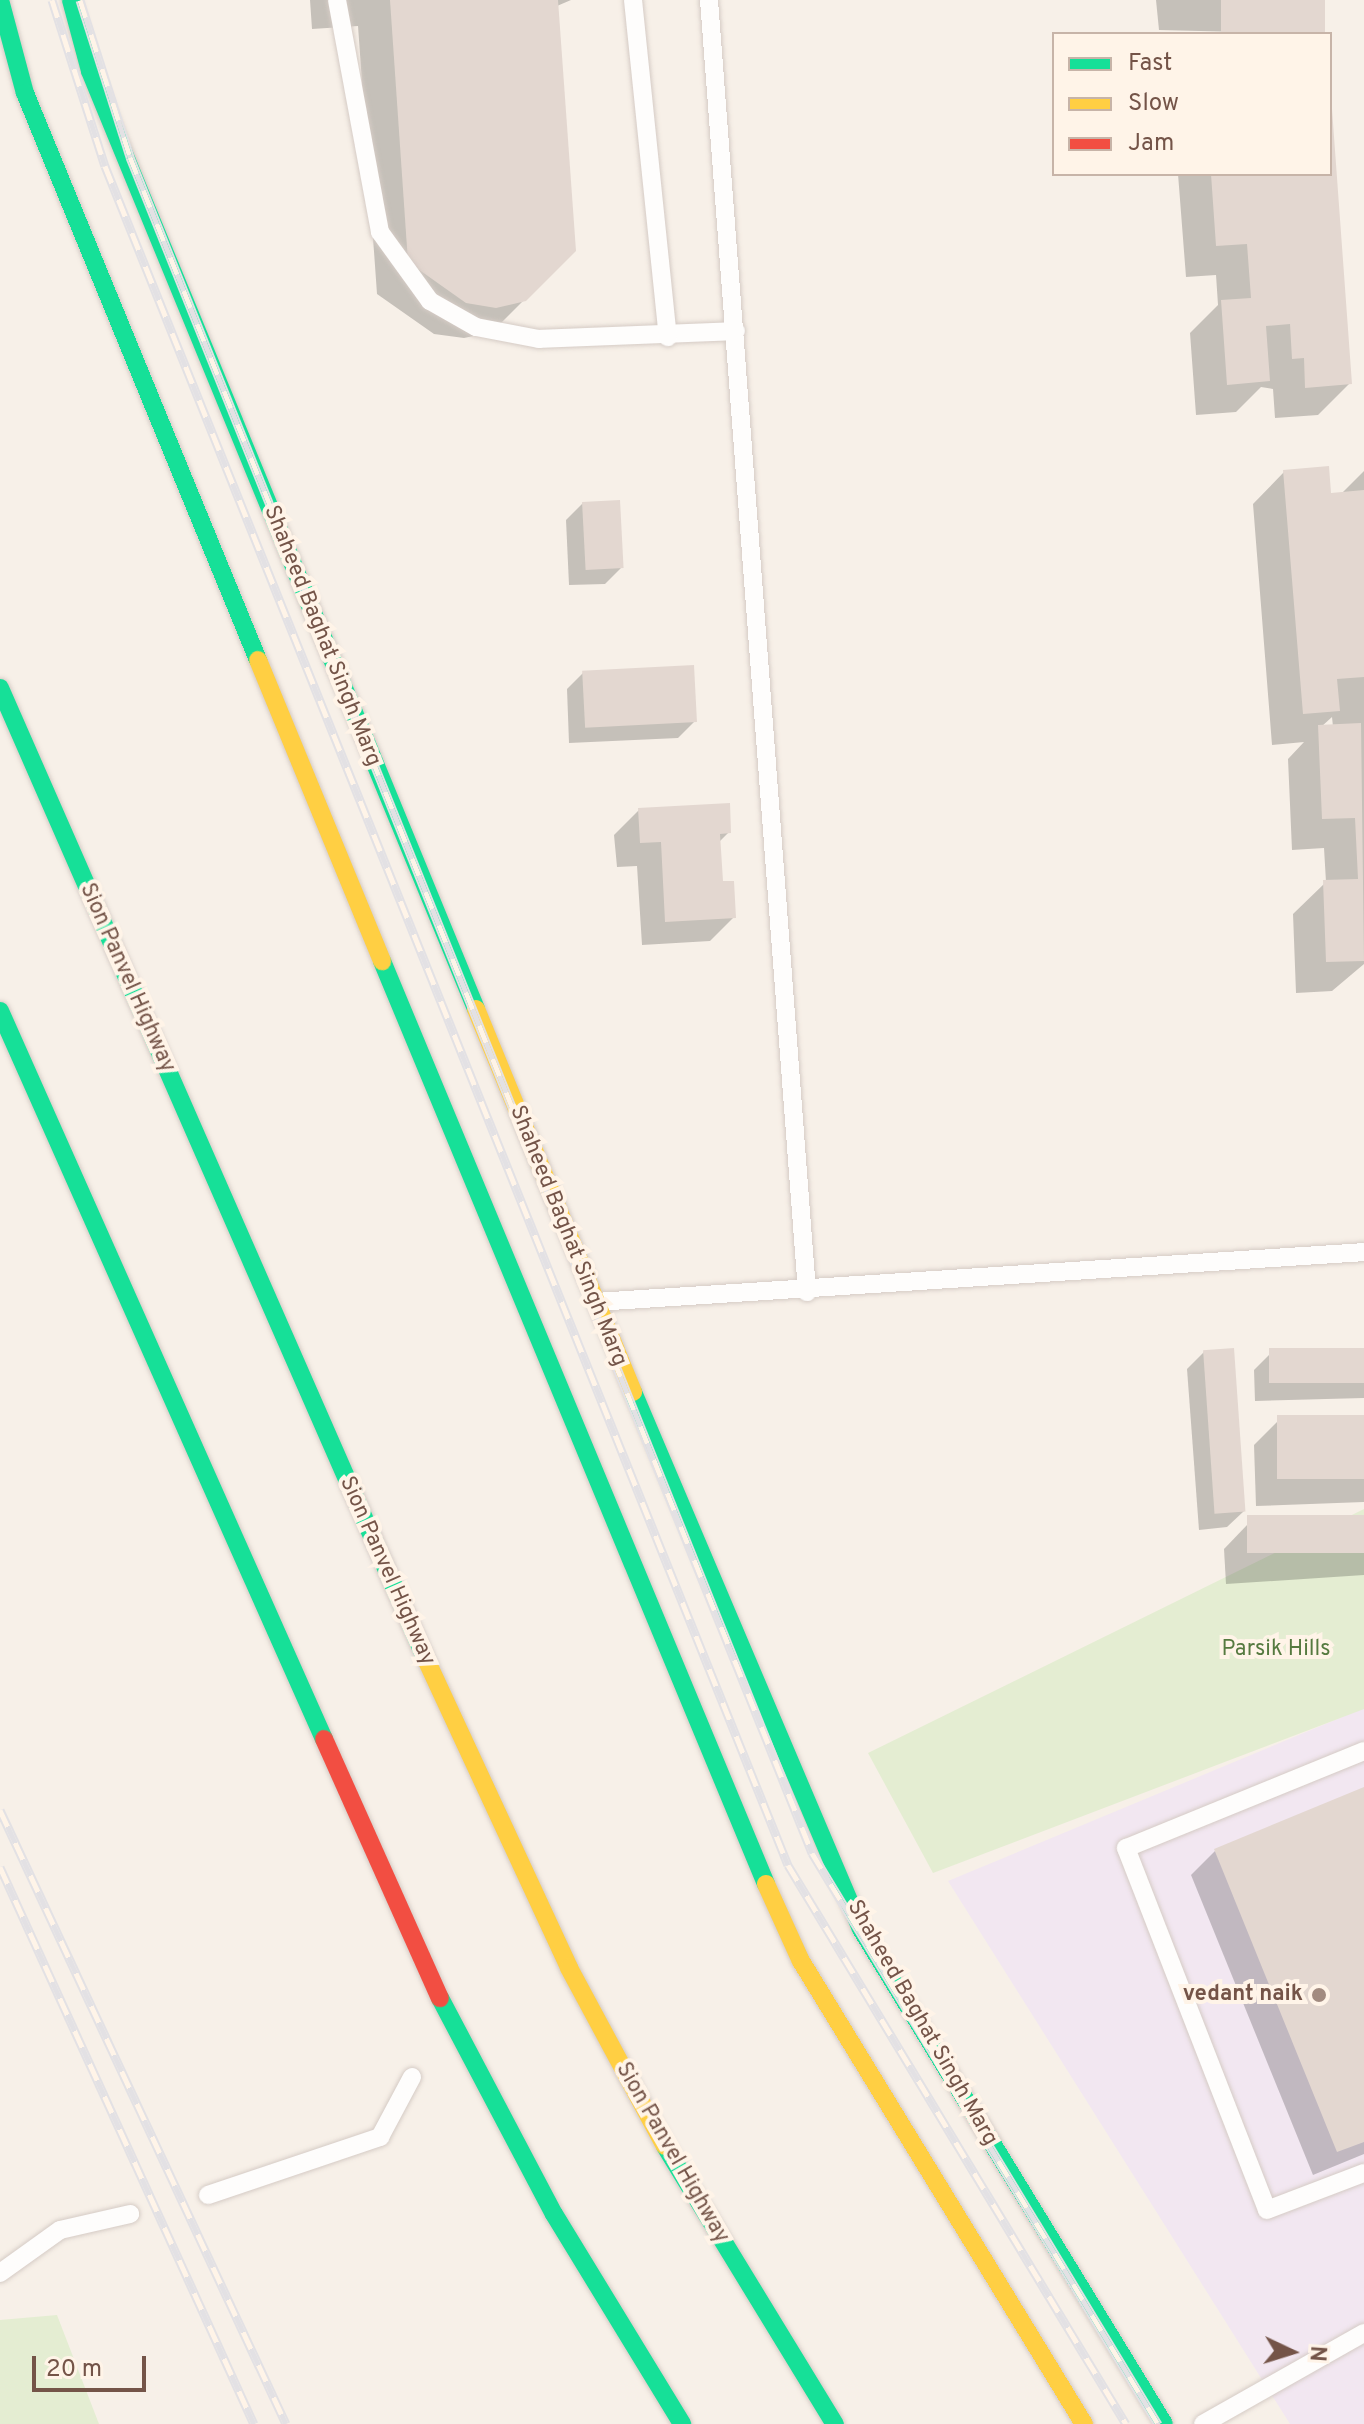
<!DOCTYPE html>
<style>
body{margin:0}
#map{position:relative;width:1364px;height:2424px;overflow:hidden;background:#f7f0e8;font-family:Overpass,sans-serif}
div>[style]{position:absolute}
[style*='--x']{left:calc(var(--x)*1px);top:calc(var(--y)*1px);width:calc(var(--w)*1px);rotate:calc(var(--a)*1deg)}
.education>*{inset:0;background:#f2e7f1}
.green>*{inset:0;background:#e4edd2}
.shadow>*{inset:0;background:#0003}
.building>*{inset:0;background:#e3d7d0;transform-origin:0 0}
.roads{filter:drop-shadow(0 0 2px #d5cbc5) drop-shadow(0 0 2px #d5cbc5)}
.lane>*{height:18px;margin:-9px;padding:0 9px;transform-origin:9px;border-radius:9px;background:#fefdfc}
.fast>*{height:18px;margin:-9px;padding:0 9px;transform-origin:9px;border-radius:9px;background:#16e098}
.slow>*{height:18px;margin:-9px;padding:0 9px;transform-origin:9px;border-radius:9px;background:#ffcf43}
.jam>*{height:18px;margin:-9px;padding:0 9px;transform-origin:9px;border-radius:9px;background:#f24e42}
.rail>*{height:9px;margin-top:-4.5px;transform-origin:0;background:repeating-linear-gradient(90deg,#fff4e8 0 18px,#e3e1e4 0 36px);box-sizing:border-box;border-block:2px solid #e3e1e4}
.dots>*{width:22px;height:22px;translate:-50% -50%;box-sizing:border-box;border:4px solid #fff4e8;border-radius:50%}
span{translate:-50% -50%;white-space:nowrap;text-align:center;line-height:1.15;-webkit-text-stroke:8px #fff4e8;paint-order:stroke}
.street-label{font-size:22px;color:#745448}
.park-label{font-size:22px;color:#567a40}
.poi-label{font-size:22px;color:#745448;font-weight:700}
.right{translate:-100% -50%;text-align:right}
.legend{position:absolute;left:1052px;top:32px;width:280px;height:144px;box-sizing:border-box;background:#fff4e8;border:2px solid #c7b4a8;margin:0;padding:10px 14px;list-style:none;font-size:24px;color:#745448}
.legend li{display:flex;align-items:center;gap:16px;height:40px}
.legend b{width:40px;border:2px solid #c7b4a8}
.north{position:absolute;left:1252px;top:2312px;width:80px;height:80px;-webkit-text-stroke:6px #fff4e8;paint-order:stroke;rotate:94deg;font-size:22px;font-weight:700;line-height:32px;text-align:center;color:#745448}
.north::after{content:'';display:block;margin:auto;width:28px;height:36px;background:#745448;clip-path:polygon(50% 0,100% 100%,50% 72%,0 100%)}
.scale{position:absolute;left:32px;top:2356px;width:114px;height:36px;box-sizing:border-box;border:4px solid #745448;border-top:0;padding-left:10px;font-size:24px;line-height:28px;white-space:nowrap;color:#745448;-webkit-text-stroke:6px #fff4e8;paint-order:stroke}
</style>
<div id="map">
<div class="education">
<i style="clip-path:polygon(1364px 1708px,1364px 2424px,1290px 2424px,948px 1881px)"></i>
</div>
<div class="green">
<i style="clip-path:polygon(1364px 1509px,1364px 1709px,933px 1873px,868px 1753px)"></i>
<i style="clip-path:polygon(57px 2315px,99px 2424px,0 2424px,0 2320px)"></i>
</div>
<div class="shadow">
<i style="clip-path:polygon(310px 0,571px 0,557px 6px,574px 250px,492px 332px,464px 338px,434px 334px,377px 294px,358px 26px,312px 29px)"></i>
<i style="clip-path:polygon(1156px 0,1323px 0,1325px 34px,1159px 30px)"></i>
<i style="clip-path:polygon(1330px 105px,1349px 384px,1318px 415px,1275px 418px,1273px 389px,1261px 387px,1236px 412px,1196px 415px,1190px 333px,1218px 305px,1216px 275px,1186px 277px,1178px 174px,1330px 174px)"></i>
<i style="clip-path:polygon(evenodd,1364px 471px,1364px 964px,1332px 991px,1296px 993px,1293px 914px,1326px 882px,1324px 848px,1292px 850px,1288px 759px,1304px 742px,1272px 745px,1253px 504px,1284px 472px,1330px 495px,1341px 494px,1364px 471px,1332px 717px,1333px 727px,1321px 727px,1332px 717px)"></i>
<i style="clip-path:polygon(583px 503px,621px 568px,605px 584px,569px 585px,566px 520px)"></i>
<i style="clip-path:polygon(583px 673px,695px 721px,678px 738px,569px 743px,567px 689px)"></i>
<i style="clip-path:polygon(639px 810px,729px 832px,718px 843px,721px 884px,734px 917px,710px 941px,642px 945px,637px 866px,617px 867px,614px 835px)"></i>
<i style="clip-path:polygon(1364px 1350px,1364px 1398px,1255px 1401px,1254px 1370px,1270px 1354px)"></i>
<i style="clip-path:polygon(1204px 1352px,1244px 1511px,1227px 1527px,1199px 1530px,1187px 1369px)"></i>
<i style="clip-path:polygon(1364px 1417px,1364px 1502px,1256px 1506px,1254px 1445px,1278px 1421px)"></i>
<i style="clip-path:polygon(1364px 1517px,1364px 1575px,1226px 1584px,1224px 1549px,1248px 1524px)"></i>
<i style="clip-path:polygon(1364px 1789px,1364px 2154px,1313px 2175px,1191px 1875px,1215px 1851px)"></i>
</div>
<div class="building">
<i style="clip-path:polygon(390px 0,558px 0,576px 251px,526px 301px,496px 308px,466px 303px,408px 262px)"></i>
<i style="left:1221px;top:0;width:104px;height:34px"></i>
<i style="clip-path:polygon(1332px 109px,1352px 384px,1305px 388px,1304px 358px,1292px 359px,1290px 324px,1266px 326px,1270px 381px,1227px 385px,1221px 300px,1251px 298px,1247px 244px,1216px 246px,1211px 174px,1330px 174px)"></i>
<i style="clip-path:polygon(1329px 466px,1331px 493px,1364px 490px,1364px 677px,1337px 679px,1340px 711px,1303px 714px,1283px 470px)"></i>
<i style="left:620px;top:500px;width:68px;height:38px;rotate:87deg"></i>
<i style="left:694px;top:665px;width:57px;height:112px;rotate:87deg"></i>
<i style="clip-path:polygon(1361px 723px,1364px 961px,1326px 962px,1323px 880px,1358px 879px,1355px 818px,1322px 819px,1318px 725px)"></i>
<i style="clip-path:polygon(730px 803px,731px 833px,720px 834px,723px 881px,734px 881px,736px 918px,665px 922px,661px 842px,640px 843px,638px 808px)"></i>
<i style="left:1234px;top:1348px;width:164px;height:31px;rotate:86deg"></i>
<i style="left:1364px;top:1348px;width:35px;height:95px;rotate:90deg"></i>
<i style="left:1364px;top:1415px;width:64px;height:87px;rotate:90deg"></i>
<i style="left:1364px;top:1515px;width:38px;height:117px;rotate:90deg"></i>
<i style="clip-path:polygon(1364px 1787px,1364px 2142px,1337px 2152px,1214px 1849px)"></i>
</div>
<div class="roads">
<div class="lane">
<i style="--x:337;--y:0;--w:236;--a:79.5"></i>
<i style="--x:380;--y:232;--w:85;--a:54.1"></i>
<i style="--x:430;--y:301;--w:53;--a:29.5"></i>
<i style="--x:476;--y:327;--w:64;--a:10.8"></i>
<i style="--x:539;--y:339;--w:197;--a:-2.3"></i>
<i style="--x:633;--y:0;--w:339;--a:84.1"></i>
<i style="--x:709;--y:0;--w:1296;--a:85.66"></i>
<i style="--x:596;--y:1302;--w:770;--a:-3.72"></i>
<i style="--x:1364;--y:1751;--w:257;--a:157.8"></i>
<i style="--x:1126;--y:1848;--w:388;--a:68.7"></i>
<i style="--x:1267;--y:2210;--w:104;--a:-20.9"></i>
<i style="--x:208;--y:2195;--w:182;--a:-18.6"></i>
<i style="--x:380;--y:2137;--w:68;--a:-61.9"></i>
<i style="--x:0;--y:2273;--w:74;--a:-35.6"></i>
<i style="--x:60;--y:2230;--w:72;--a:-12.9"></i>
<i style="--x:1203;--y:2424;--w:185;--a:-29.5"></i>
</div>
<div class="fast">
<i style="--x:0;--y:0;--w:96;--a:75"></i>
<i style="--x:25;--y:93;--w:613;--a:67.66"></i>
<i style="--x:71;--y:0;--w:73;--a:75"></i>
<i style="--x:90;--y:71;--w:1014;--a:67.63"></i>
<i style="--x:0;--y:688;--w:1056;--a:66.32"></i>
<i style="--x:382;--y:961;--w:1000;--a:67.41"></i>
<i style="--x:0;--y:1011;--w:797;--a:66.01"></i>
<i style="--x:633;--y:1392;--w:583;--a:66.99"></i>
<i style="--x:861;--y:1929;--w:580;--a:58.53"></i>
<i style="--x:440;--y:1998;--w:244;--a:62.2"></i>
<i style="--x:554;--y:2214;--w:246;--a:58.6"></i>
<i style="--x:665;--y:2146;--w:326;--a:58.6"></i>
</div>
<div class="slow">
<i style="--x:258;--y:660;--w:326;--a:67.6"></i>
<i style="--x:476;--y:1009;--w:414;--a:67.7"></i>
<i style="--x:424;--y:1655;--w:345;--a:65.1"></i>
<i style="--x:569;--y:1968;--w:202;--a:61.7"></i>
<i style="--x:766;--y:1884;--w:85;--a:65.6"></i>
<i style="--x:801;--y:1961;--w:543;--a:58.57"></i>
</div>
<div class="jam">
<i style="--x:324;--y:1739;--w:284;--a:65.9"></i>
</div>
</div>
<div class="rail">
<i style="--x:52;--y:0;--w:174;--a:72.3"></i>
<i style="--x:105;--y:166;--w:1831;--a:68.1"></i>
<i style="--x:788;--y:1865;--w:653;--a:58.84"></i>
<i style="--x:80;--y:0;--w:165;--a:72.3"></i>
<i style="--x:130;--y:157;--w:1828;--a:68.09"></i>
<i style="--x:812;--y:1853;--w:668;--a:58.79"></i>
<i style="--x:0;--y:1810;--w:677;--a:65.02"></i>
<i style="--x:0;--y:1867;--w:612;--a:65.49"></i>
</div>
<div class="dots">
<i style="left:1319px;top:1995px;background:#a28b80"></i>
</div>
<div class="street-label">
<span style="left:322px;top:636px;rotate:68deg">Shaheed Baghat Singh Marg</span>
<span style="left:127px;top:978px;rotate:66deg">Sion Panvel Highway</span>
<span style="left:568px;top:1236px;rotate:68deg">Shaheed Baghat Singh Marg</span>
<span style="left:387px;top:1571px;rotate:66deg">Sion Panvel Highway</span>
<span style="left:922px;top:2023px;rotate:60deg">Shaheed Baghat Singh Marg</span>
<span style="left:672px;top:2153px;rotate:60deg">Sion Panvel Highway</span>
</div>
<div class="park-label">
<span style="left:1276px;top:1650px">Parsik Hills</span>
</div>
<div class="poi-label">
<span class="right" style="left:1303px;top:1995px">vedant naik</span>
</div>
<ul class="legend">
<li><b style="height:10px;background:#16e098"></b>Fast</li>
<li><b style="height:10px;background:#ffcf43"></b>Slow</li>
<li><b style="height:10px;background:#f24e42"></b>Jam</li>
</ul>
<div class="north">N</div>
<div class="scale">20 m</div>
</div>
